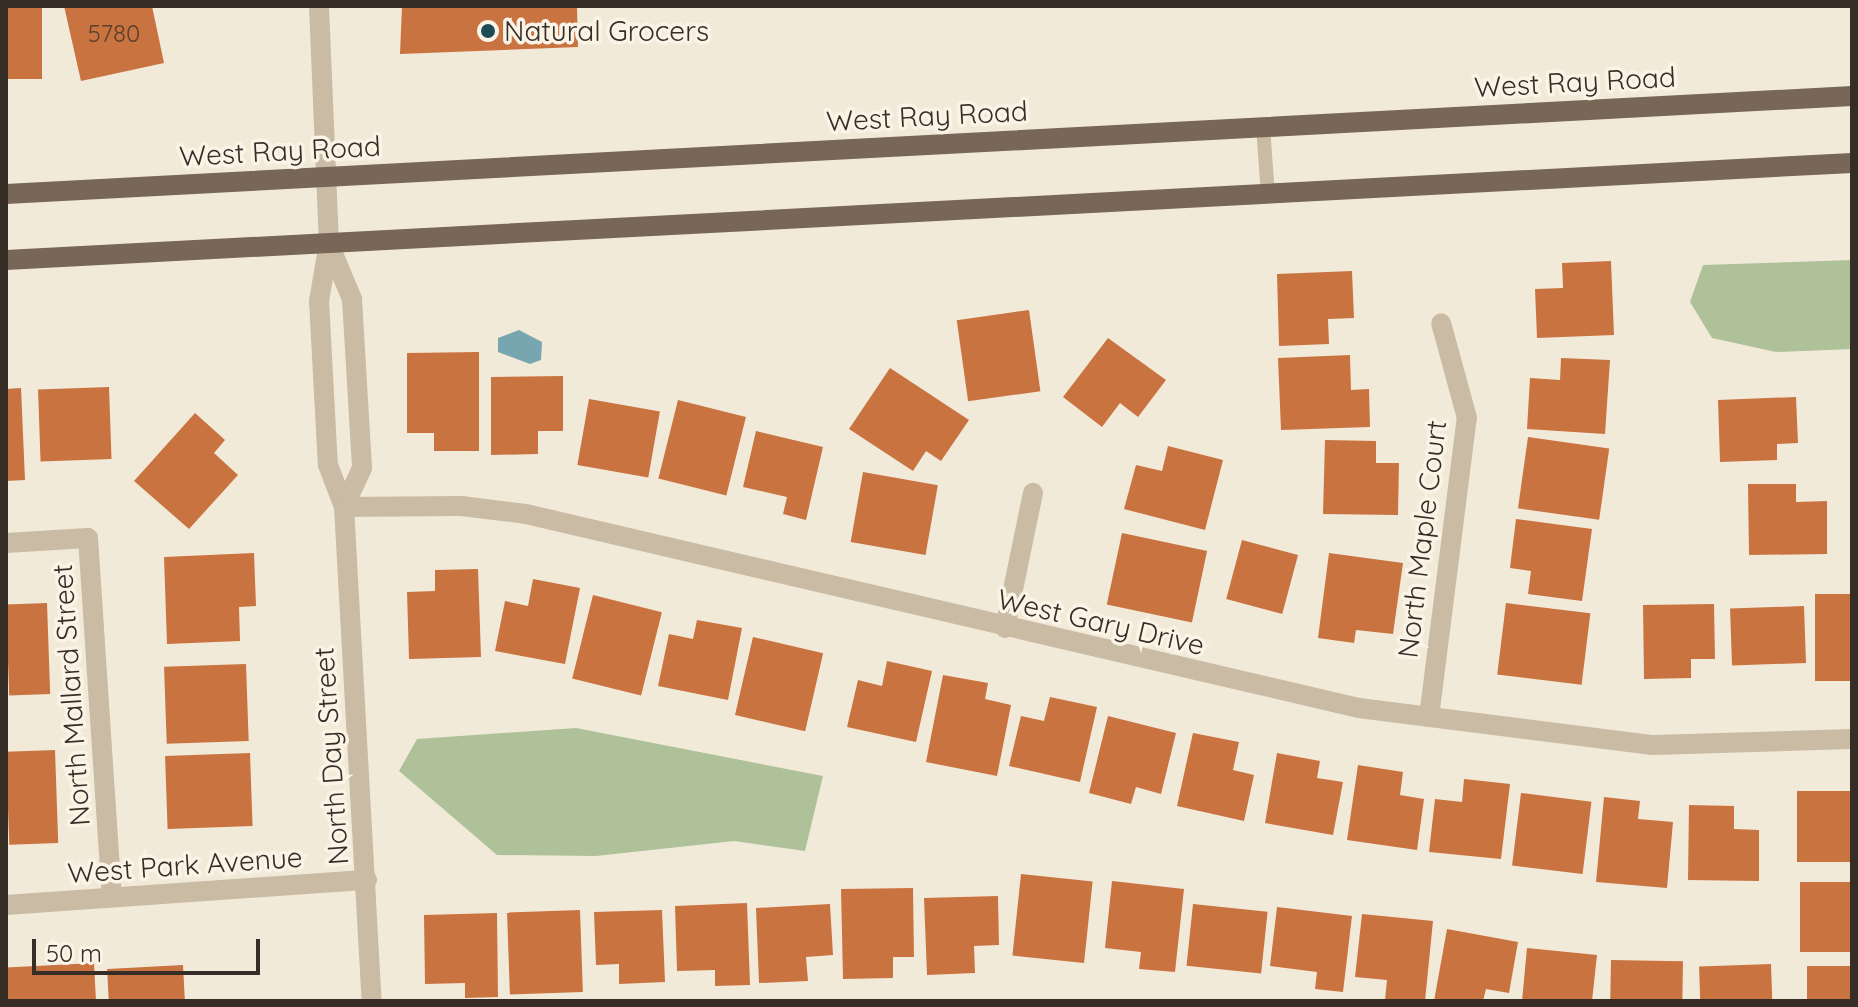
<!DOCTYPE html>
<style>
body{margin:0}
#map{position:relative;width:1858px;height:1007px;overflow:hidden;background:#f2ead9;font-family:Quicksand,sans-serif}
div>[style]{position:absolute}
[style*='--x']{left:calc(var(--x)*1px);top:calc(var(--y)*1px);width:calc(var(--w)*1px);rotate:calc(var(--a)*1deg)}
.green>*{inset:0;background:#aec199}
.water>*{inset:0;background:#78a6b0}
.building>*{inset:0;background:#c97340;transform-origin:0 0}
.service>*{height:14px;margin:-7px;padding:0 7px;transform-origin:7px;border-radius:7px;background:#cabba5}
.minor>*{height:20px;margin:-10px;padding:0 10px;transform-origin:10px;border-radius:10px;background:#cabba5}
.tertiary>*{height:20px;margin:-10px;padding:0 10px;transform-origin:10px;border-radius:10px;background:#cabba5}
.primary>*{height:20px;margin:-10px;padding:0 10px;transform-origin:10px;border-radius:10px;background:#786657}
.dots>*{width:22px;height:22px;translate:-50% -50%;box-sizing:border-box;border:4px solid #faf3e6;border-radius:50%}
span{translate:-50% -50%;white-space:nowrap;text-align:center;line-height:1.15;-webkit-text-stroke:7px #faf3e6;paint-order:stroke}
.number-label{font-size:24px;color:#5b3e2d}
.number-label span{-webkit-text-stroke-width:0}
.poi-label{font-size:28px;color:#362d27}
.left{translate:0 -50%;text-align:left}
.street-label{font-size:28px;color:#362d27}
.frame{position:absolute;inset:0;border:8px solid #362d27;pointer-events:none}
.scale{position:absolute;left:32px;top:939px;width:228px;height:36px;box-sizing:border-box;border:4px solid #362d27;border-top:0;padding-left:10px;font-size:24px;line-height:28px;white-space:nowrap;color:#362d27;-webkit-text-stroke:6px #faf3e6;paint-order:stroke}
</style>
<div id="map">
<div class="green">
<i style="clip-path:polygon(1852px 260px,1852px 349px,1776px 352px,1712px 338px,1690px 302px,1703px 265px)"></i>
<i style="clip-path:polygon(576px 728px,823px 776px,805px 851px,734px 841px,596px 856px,497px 855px,399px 771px,417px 739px)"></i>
</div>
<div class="water">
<i style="clip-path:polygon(519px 330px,542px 342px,541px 360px,530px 364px,498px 352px,498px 338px)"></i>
</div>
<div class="building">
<i style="left:6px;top:6px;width:36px;height:73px"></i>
<i style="clip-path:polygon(64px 6px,152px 6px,164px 63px,81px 81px)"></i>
<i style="clip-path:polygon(402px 6px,569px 6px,577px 8px,578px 47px,400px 54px)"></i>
<i style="clip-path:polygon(1611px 261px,1614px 335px,1537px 338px,1535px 289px,1563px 288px,1562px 263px)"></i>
<i style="clip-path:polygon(1352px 271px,1354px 318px,1328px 319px,1329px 344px,1279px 346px,1277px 274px)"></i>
<i style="left:1029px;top:310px;width:82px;height:73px;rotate:82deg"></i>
<i style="clip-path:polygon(1108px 338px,1166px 380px,1138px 417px,1120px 403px,1102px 427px,1063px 397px)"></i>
<i style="clip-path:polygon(479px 352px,479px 451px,434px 451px,434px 433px,407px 433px,407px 353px)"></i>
<i style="clip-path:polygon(1350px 355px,1351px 390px,1369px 389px,1370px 427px,1281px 430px,1278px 358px)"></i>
<i style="clip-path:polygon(1561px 358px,1610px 360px,1605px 434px,1527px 429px,1530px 378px,1560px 380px)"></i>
<i style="clip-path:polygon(890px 368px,969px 420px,941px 461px,926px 451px,913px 471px,849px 429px)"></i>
<i style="clip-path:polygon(563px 376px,563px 431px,538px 431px,538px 454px,491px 455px,491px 377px)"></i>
<i style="left:109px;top:387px;width:72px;height:71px;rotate:88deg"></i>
<i style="clip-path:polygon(21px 388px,25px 480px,6px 481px,6px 389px)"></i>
<i style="clip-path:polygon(1796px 397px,1798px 443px,1777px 444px,1777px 460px,1720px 462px,1718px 400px)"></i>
<i style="left:589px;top:399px;width:72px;height:67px;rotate:10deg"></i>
<i style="left:678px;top:400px;width:70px;height:81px;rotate:14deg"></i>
<i style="clip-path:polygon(195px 413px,225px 440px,214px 453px,238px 475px,189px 529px,134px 481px)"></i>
<i style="clip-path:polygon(756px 431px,823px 447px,806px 520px,783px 514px,787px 497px,743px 487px)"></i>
<i style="left:1528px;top:437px;width:82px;height:72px;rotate:8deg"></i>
<i style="clip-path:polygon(1325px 440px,1376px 441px,1376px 463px,1399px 463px,1398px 515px,1323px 514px)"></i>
<i style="clip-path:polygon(1168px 446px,1223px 460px,1205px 530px,1124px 509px,1136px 465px,1162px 471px)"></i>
<i style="left:863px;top:472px;width:76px;height:71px;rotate:10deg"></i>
<i style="clip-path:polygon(1748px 484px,1796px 484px,1796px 502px,1827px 501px,1827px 554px,1749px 555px)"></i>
<i style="clip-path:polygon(1516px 519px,1592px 529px,1582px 601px,1528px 594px,1531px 571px,1510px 568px)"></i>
<i style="left:1122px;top:533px;width:87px;height:73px;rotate:12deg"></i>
<i style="left:1242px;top:540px;width:58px;height:61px;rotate:15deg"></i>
<i style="clip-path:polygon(254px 553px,256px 606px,239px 607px,240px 641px,167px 644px,164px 557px)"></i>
<i style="clip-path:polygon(1329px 553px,1403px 563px,1393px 634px,1356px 630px,1354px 643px,1318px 638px)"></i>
<i style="clip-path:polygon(478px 569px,481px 657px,409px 659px,407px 592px,435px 591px,435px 570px)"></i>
<i style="clip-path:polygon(533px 579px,580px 588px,565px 664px,495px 651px,505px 601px,528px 606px)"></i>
<i style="left:1852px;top:594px;width:87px;height:37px;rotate:90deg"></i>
<i style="left:593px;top:595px;width:71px;height:86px;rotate:14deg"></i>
<i style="left:47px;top:603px;width:91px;height:41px;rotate:88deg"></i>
<i style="left:1506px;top:603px;width:85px;height:72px;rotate:7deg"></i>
<i style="clip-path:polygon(1714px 604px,1715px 659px,1691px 659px,1691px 678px,1644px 679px,1643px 605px)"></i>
<i style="left:1804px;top:606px;width:57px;height:74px;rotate:88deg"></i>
<i style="clip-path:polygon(697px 620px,742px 628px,728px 700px,658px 686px,669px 634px,693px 639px)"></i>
<i style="left:753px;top:637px;width:72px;height:80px;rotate:13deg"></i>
<i style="clip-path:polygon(887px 661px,932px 671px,916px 742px,847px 727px,858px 680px,882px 686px)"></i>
<i style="left:246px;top:664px;width:77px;height:82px;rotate:88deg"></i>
<i style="clip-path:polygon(943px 675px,988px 683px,985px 699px,1011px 705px,997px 776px,926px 762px)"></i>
<i style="clip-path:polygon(1050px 697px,1097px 707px,1080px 782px,1009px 766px,1021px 716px,1044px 721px)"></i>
<i style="clip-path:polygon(1108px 716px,1176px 733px,1161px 794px,1136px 787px,1131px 804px,1089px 793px)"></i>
<i style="clip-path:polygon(1193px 733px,1239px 742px,1233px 770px,1254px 775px,1244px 821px,1177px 806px)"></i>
<i style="left:55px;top:750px;width:93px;height:49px;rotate:88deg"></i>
<i style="left:250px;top:753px;width:73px;height:85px;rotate:88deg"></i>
<i style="clip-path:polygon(1277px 753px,1320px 761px,1317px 778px,1343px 782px,1333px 835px,1265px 823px)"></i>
<i style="clip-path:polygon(1358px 765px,1403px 772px,1400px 795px,1424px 799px,1417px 850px,1347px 840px)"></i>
<i style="clip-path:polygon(1464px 779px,1510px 784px,1501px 859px,1429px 852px,1435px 799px,1462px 802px)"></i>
<i style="left:1852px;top:791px;width:71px;height:55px;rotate:90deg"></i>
<i style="left:1521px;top:793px;width:71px;height:73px;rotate:7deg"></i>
<i style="clip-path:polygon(1604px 797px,1640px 801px,1638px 819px,1673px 822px,1667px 888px,1596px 882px)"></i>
<i style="clip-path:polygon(1689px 805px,1734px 806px,1734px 829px,1759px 830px,1759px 881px,1688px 880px)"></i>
<i style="left:1021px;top:874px;width:72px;height:82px;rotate:6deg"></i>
<i style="clip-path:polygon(1112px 881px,1184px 889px,1175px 972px,1139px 969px,1141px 952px,1105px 948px)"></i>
<i style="left:1852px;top:882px;width:70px;height:52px;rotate:90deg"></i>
<i style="clip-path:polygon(913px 888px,914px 957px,893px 957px,893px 978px,843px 979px,841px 889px)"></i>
<i style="clip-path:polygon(998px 896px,999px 945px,974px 946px,975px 973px,927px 975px,924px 898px)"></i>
<i style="clip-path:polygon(747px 903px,750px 985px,715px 986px,715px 970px,677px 971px,675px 906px)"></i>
<i style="clip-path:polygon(830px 904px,833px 955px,806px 957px,808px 981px,759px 983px,756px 908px)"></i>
<i style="left:1193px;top:904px;width:75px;height:62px;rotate:6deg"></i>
<i style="clip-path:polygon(1277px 907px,1352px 916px,1343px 992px,1315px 989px,1317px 972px,1270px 966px)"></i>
<i style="left:580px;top:910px;width:82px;height:73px;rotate:88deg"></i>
<i style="clip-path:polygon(662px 910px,665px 982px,619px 984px,619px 964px,596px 965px,594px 912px)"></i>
<i style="clip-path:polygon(497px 913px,498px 997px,465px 998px,465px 983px,425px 984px,424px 915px)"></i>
<i style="clip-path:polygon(1362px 914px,1433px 921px,1425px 1001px,1385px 1000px,1387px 980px,1355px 977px)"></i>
<i style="clip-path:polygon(1447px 929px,1518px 942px,1509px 993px,1486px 989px,1483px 1001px,1434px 1001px)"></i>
<i style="clip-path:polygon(1527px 948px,1597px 955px,1592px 1001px,1522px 1001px)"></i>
<i style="left:1611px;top:960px;width:72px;height:41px;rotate:1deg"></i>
<i style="left:94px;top:963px;width:38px;height:88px;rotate:87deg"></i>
<i style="left:1771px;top:964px;width:37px;height:72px;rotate:88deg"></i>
<i style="left:183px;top:965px;width:36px;height:76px;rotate:87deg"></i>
<i style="left:1852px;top:966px;width:35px;height:45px;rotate:90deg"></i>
</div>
<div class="service">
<i style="--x:1263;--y:126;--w:69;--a:85.9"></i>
</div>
<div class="minor">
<i style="--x:329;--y:243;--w:59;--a:99.8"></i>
<i style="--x:319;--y:301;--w:164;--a:86.9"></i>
<i style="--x:328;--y:465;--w:45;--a:69.1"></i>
<i style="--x:344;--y:507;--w:495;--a:86.8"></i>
<i style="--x:329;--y:244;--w:60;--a:67.3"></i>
<i style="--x:352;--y:299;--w:169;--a:86.6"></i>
<i style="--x:362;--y:468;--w:43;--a:114.8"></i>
<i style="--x:344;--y:507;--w:117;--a:-0.5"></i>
<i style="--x:461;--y:506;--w:65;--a:7"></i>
<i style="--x:526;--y:514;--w:855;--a:13.11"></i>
<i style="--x:1359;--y:708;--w:296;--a:7.2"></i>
<i style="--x:1653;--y:745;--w:199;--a:-1.7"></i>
<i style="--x:6;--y:543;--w:82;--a:-3.5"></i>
<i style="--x:88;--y:538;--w:360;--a:86.2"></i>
<i style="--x:1005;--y:628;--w:138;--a:-78.3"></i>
<i style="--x:1429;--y:717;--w:301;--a:-82.8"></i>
<i style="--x:1467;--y:418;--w:98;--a:-105.3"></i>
<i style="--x:6;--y:905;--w:362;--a:-4"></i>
</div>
<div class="tertiary">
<i style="--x:319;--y:6;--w:237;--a:87.6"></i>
</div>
<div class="primary">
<i style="--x:6;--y:194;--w:1849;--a:-3.04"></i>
<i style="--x:6;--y:260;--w:1849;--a:-3.01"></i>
</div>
<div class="dots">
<i style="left:488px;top:31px;background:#1b4c58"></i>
</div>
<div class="number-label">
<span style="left:114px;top:34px">5780</span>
</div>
<div class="poi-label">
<span class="left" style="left:504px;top:31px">Natural Grocers</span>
</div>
<div class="street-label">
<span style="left:1575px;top:82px;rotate:-3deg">West Ray Road</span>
<span style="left:927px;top:116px;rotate:-3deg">West Ray Road</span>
<span style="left:280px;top:151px;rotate:-3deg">West Ray Road</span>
<span style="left:1422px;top:539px;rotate:-83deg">North Maple Court</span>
<span style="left:1101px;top:622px;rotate:13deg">West Gary Drive</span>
<span style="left:71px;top:695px;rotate:-94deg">North Mallard Street</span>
<span style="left:331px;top:756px;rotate:-94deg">North Day Street</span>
<span style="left:185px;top:865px;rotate:-4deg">West Park Avenue</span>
</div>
<div class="frame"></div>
<div class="scale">50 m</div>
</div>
